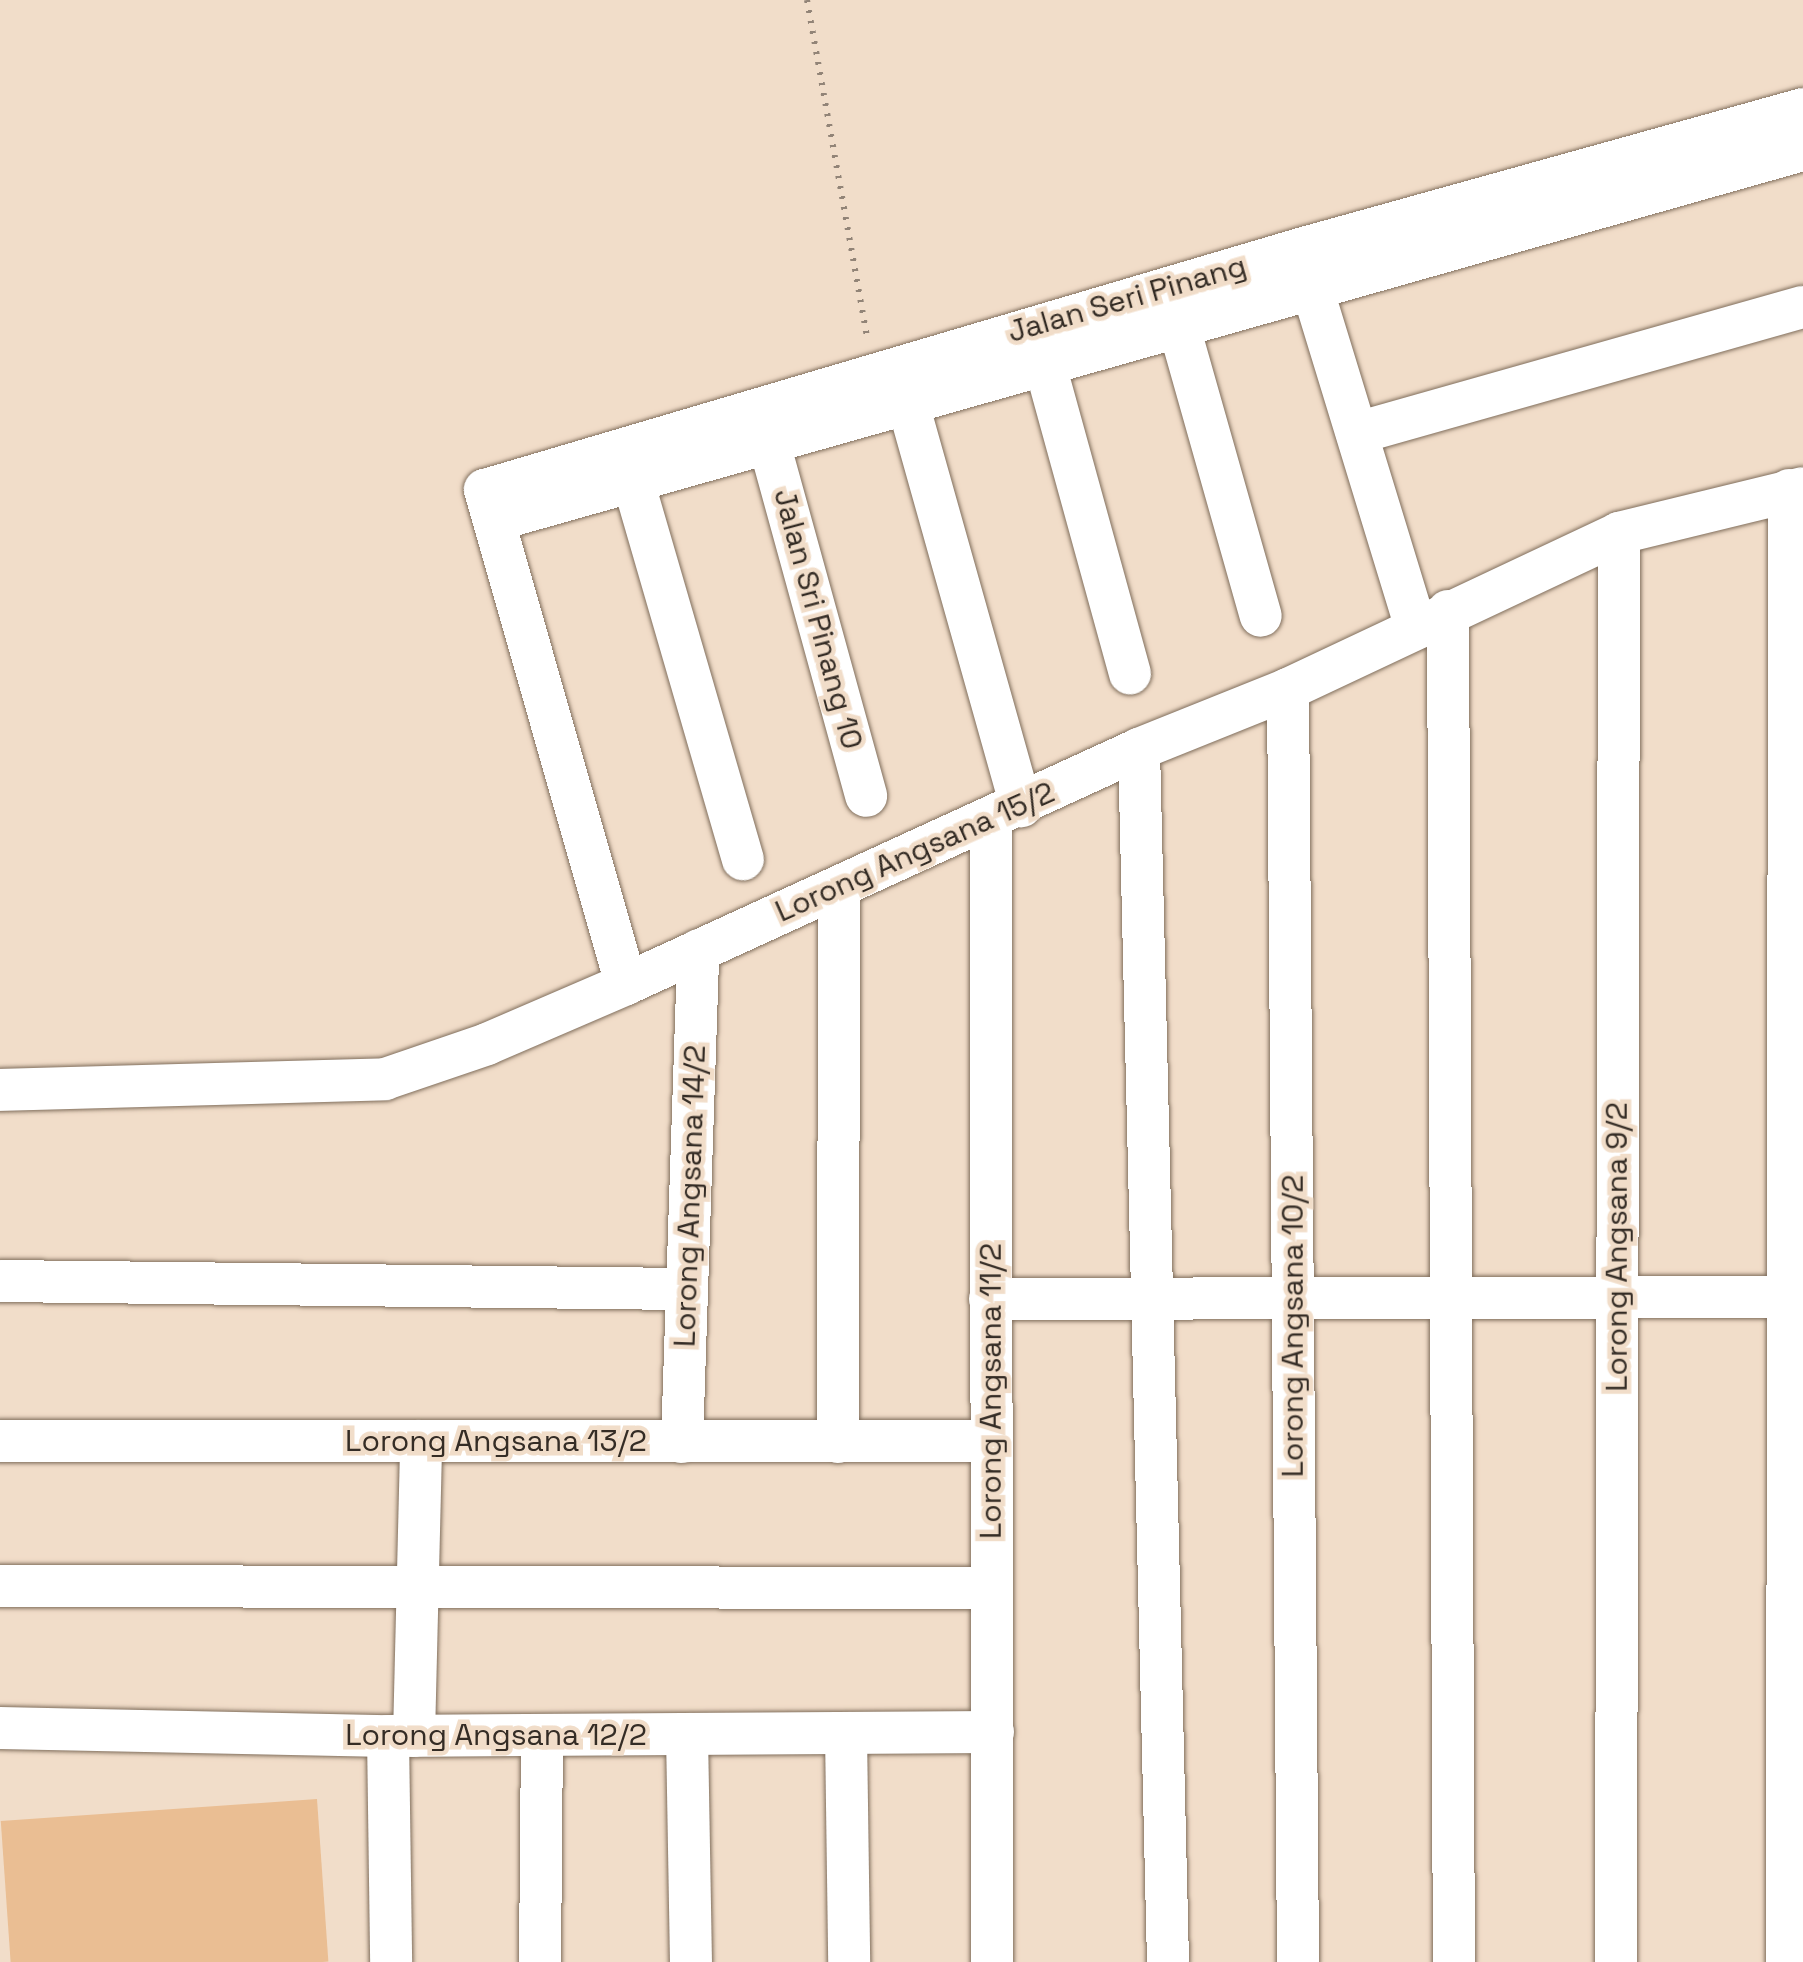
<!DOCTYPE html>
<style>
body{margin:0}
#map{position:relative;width:1803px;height:1962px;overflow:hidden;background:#f1ddc9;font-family:"Space Grotesk",sans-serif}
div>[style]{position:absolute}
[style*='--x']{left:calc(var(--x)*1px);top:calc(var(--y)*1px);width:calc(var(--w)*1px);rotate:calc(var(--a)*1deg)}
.green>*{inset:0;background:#eabe93;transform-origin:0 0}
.path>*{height:6px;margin-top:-3px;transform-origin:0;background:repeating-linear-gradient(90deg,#928477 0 2.5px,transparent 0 10.5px)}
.roads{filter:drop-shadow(0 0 2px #806e5c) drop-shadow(0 0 2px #806e5c)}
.minor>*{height:42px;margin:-21px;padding:0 21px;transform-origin:21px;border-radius:21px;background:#fff}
span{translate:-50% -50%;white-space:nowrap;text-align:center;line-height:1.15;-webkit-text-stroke:9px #f1ddc9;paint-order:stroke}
.street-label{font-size:30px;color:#342c25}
</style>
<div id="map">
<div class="green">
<i style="left:317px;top:1799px;width:163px;height:317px;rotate:86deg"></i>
</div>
<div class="path">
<i style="--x:807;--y:0;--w:343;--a:79.9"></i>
</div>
<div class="roads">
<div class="minor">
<i style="--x:1305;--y:265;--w:380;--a:73"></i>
<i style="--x:1179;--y:327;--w:300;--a:74.2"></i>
<i style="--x:1045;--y:365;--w:320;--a:74.6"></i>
<i style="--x:908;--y:404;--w:418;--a:74.3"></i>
<i style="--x:1357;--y:433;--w:463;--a:-15.8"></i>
<i style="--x:769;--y:443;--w:366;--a:74.6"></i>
<i style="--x:633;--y:481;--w:394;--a:73.8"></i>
<i style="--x:496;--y:520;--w:1358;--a:-15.81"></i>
<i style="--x:1448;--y:611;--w:1351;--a:89.75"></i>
<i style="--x:1288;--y:689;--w:1273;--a:89.55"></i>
<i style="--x:1139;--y:749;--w:1213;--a:88.63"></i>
<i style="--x:991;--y:821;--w:1141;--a:89.95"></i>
<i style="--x:626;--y:984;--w:514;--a:-105.93"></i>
<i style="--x:485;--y:490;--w:850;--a:-16.47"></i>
<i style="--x:1300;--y:249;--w:522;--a:-15.55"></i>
<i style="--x:0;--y:1090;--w:385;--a:-1.6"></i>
<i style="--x:385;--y:1079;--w:108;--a:-18.9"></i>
<i style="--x:487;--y:1044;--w:151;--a:-23.3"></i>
<i style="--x:626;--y:984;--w:564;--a:-24.61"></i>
<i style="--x:1139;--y:749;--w:161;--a:-21.9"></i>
<i style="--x:1288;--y:689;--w:366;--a:-25.2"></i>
<i style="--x:1619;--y:533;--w:189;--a:-13.7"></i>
<i style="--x:0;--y:1281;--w:687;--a:0.67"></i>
<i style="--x:990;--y:1299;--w:813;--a:-0.14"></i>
<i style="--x:0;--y:1441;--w:991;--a:0"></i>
<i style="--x:682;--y:1442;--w:492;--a:-88.1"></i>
<i style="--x:838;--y:1442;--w:555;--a:-89.9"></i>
<i style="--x:0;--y:1586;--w:992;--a:0.12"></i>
<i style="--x:0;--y:1728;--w:388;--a:1.2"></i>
<i style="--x:388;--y:1736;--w:605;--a:-0.38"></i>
<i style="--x:846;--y:1733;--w:229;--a:89.2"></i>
<i style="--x:687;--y:1734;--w:228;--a:89"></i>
<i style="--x:388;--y:1736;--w:226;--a:89.2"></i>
<i style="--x:414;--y:1736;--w:295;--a:-88.6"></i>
<i style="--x:540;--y:1962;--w:227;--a:-89.5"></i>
<i style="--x:1616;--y:1962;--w:1429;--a:-89.88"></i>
<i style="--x:1787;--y:1962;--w:1472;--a:-89.92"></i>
</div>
</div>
<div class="street-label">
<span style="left:1127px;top:299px;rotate:-16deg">Jalan Seri Pinang</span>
<span style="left:818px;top:619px;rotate:75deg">Jalan Sri Pinang 10</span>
<span style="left:915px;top:852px;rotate:-24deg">Lorong Angsana 15/2</span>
<span style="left:690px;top:1196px;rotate:-88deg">Lorong Angsana 14/2</span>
<span style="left:1617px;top:1247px;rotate:-90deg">Lorong Angsana 9/2</span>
<span style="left:1293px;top:1326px;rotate:-90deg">Lorong Angsana 10/2</span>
<span style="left:991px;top:1391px;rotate:-90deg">Lorong Angsana 11/2</span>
<span style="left:496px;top:1441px">Lorong Angsana 13/2</span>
<span style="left:496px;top:1735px">Lorong Angsana 12/2</span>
</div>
</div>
